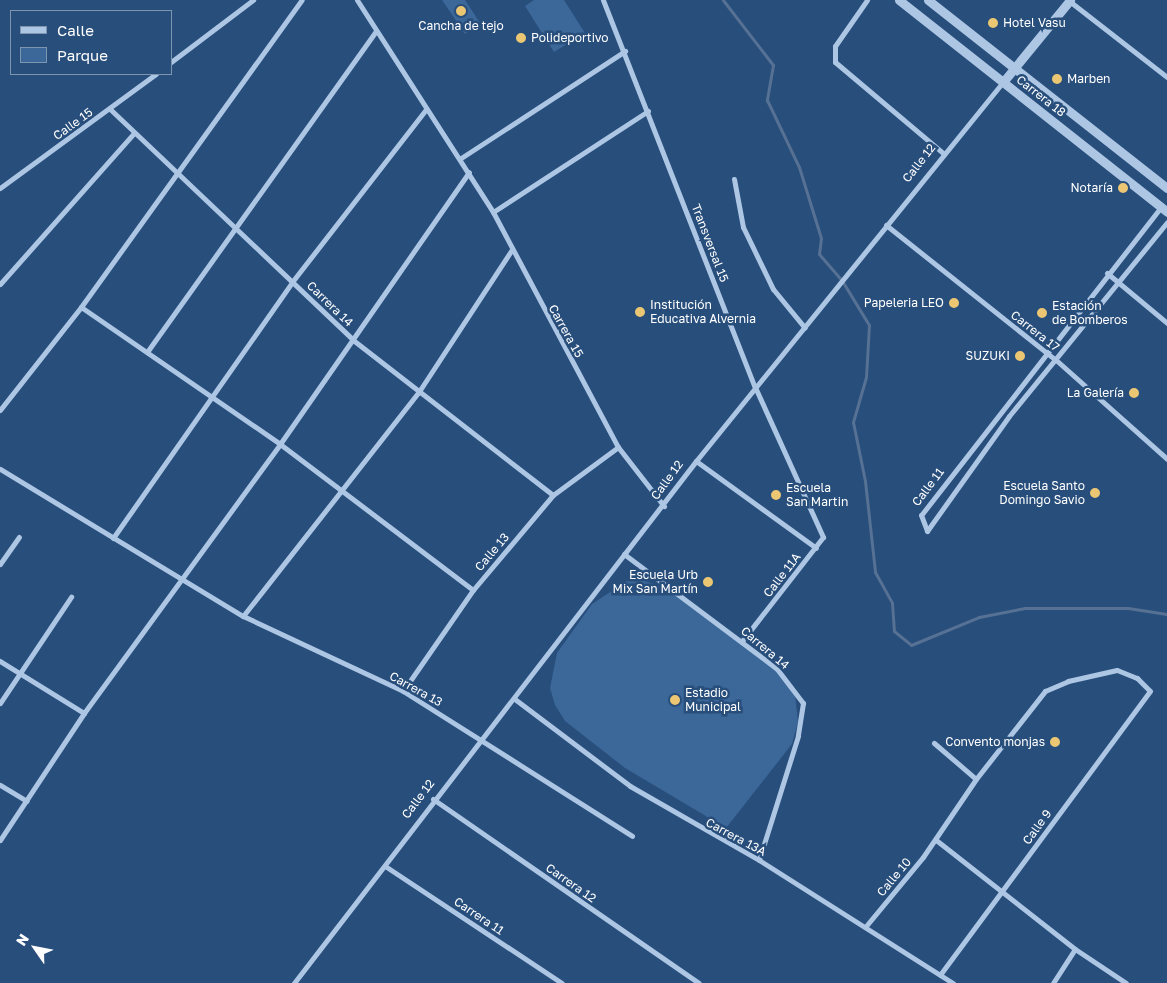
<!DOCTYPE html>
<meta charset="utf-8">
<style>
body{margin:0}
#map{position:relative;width:1167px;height:983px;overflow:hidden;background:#284e7c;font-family:"Golos Text",sans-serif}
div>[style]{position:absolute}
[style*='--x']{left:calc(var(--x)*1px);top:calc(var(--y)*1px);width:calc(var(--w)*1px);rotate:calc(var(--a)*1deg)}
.green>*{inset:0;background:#3c6799}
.stream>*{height:3px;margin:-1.5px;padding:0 1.5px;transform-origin:1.5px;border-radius:1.5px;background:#567193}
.minor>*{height:5px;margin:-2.5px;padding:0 2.5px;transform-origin:2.5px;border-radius:2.5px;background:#adc6e4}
.tertiary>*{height:9px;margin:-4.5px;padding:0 4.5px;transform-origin:4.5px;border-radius:4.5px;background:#adc6e4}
.dots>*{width:14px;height:14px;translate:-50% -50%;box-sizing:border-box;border:2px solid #284e7c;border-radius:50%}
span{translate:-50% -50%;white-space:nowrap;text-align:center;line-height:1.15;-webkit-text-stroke:5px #284e7c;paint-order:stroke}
.poi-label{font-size:12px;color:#fff}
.left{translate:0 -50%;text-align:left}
.right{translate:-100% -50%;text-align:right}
.street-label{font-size:12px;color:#fff}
.legend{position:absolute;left:10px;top:10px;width:162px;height:65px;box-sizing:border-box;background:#284e7c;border:1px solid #7e95b0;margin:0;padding:6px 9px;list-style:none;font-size:15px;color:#fff}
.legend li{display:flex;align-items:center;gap:10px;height:25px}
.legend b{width:25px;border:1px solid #7e95b0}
.north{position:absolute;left:10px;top:923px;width:50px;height:50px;-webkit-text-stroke:4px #284e7c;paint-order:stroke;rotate:303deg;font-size:14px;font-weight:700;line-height:20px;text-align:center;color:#fff}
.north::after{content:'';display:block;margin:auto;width:18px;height:22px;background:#fff;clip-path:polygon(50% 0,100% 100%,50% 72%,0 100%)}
</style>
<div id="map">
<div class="green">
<i style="clip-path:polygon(442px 0,465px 0,480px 23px,465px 34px)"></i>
<i style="clip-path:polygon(534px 0,564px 0,585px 33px,554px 52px,525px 6px)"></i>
<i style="clip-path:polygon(642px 580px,664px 587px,779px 672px,795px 694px,798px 722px,792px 744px,726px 828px,625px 768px,565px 721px,555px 705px,550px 688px,557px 653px,592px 604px,627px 581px)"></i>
</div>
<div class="stream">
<i style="--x:723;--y:0;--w:82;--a:52.4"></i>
<i style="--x:773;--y:65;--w:36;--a:100"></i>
<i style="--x:767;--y:100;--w:74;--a:64.5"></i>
<i style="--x:799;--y:167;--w:74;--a:72.8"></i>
<i style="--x:821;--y:238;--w:16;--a:97"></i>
<i style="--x:819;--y:254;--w:33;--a:49"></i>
<i style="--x:841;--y:279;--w:54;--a:58.7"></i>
<i style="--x:869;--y:325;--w:52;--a:93.3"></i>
<i style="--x:866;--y:377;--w:47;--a:106.1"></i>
<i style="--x:853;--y:422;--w:60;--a:78.5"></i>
<i style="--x:865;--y:481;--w:92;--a:83.7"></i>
<i style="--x:875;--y:572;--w:35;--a:61"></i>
<i style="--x:892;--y:603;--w:28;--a:86"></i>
<i style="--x:894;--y:631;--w:22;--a:39"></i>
<i style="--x:911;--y:645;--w:74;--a:-22.4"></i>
<i style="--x:979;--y:617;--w:47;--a:-11.1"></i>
<i style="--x:1025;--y:608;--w:103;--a:0"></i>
<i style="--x:1128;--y:608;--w:39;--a:9"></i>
</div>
<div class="minor">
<i style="--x:357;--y:0;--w:252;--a:57.3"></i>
<i style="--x:493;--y:212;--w:266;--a:62"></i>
<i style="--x:618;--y:447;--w:75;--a:52.1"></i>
<i style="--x:603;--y:0;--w:416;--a:68.6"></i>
<i style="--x:755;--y:387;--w:165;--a:65.6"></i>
<i style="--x:823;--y:537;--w:132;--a:127.9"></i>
<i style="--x:867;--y:0;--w:56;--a:124.8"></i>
<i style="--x:835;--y:46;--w:16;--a:90"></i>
<i style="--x:835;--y:62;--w:141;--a:40.1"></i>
<i style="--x:1068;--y:0;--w:125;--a:37.9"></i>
<i style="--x:171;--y:62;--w:103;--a:-37.1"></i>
<i style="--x:110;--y:109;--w:335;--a:43.5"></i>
<i style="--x:353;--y:340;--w:253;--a:37.8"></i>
<i style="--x:461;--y:158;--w:196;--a:-33.1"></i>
<i style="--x:734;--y:179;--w:49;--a:79.4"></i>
<i style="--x:743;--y:227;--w:69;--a:64.2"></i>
<i style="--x:773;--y:289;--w:50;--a:50.6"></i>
<i style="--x:0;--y:188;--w:193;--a:-36.2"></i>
<i style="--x:1161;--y:207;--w:390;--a:127.9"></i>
<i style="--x:921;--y:515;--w:17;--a:69"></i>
<i style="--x:927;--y:531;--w:141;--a:-54.5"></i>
<i style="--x:1009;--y:416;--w:250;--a:-50.8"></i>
<i style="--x:493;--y:212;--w:185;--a:-33.1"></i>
<i style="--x:886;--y:225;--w:217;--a:38.5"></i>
<i style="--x:1056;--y:360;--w:149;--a:41.7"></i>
<i style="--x:1107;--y:273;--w:78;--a:39.8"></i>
<i style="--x:0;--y:284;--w:202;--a:-48.4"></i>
<i style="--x:81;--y:307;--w:242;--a:34.5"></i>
<i style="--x:280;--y:444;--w:242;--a:37.1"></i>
<i style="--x:147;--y:352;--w:394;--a:-54.5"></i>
<i style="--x:0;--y:410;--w:131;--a:-51.8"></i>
<i style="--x:81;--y:307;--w:378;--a:-54.3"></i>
<i style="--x:696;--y:461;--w:148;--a:35.9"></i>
<i style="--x:0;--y:469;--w:284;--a:31.2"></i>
<i style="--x:243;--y:616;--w:177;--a:25.1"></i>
<i style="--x:403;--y:691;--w:271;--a:32.3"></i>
<i style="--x:113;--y:538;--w:312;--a:-55"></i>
<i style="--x:292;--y:282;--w:219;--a:-52.2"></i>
<i style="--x:624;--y:554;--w:191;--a:36.9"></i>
<i style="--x:777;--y:669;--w:43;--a:52.6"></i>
<i style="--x:803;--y:703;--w:33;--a:99"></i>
<i style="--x:798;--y:736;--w:130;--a:107.5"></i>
<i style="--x:0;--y:564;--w:33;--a:-55"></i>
<i style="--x:243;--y:616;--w:283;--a:-51.9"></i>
<i style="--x:418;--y:393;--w:170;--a:-56.8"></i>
<i style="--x:0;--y:661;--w:99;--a:31.8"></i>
<i style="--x:403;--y:691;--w:123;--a:-55.3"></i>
<i style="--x:473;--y:590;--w:124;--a:-49.9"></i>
<i style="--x:553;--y:495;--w:81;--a:-36.4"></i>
<i style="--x:516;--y:700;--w:143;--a:37"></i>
<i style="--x:630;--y:786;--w:149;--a:29.8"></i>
<i style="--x:759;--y:860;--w:230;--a:32.4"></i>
<i style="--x:0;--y:703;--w:128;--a:-56.2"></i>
<i style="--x:934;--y:743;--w:55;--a:40.6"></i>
<i style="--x:0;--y:785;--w:31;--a:31"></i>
<i style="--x:433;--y:799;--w:323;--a:34.7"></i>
<i style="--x:0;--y:840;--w:152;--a:-56.5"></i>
<i style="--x:84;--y:713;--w:333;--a:-53.9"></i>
<i style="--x:280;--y:444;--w:331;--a:-55.2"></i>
<i style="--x:936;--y:840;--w:177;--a:38.1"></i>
<i style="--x:1075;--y:949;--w:61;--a:33.7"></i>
<i style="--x:385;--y:866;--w:212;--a:33.5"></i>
<i style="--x:866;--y:926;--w:89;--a:-50.4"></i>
<i style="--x:923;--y:857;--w:94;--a:-55.8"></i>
<i style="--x:976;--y:779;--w:112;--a:-51.9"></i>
<i style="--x:1045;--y:691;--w:25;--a:-23"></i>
<i style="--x:1068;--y:681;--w:50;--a:-12.7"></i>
<i style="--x:1117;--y:670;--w:22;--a:22"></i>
<i style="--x:1137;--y:678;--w:18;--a:45"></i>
<i style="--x:1150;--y:691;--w:353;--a:126.5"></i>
<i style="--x:294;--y:983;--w:659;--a:-52.4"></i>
<i style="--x:696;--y:461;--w:488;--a:-51"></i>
<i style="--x:1053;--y:983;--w:40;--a:-57.1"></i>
</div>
<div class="tertiary">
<i style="--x:899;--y:0;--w:342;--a:38.3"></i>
<i style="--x:928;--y:0;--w:304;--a:38.2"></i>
<i style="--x:1003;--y:82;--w:106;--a:-50.7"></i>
</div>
<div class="dots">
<i style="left:461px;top:11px;background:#ebc773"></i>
<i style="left:993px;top:23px;background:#ebc773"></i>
<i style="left:521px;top:38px;background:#ebc773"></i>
<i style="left:1057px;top:79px;background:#ebc773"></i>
<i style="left:1123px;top:188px;background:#ebc773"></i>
<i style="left:954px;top:303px;background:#ebc773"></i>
<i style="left:640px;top:312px;background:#ebc773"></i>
<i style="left:1042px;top:313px;background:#ebc773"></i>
<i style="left:1020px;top:356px;background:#ebc773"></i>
<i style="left:1134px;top:393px;background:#ebc773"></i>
<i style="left:1095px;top:493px;background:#ebc773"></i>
<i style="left:776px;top:495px;background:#ebc773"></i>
<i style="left:708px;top:582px;background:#ebc773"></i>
<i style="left:675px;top:700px;background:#ebc773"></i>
<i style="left:1055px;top:742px;background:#ebc773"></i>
</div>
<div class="poi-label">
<span class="left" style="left:1003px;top:23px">Hotel Vasu</span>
<span style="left:461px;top:26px">Cancha de tejo</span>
<span class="left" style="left:531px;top:38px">Polideportivo</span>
<span class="left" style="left:1067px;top:79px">Marben</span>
<span class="right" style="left:1113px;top:188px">Notaría</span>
<span class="right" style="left:944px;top:303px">Papeleria LEO</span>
<span class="left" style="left:650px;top:312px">Institución<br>Educativa Alvernia</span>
<span class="left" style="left:1052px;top:313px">Estación<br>de Bomberos</span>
<span class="right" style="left:1010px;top:356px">SUZUKI</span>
<span class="right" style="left:1124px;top:393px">La Galería</span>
<span class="right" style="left:1085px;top:493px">Escuela Santo<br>Domingo Savio</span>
<span class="left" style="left:786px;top:495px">Escuela<br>San Martin</span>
<span class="right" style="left:698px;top:582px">Escuela Urb<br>Mix San Martín</span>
<span class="left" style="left:685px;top:700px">Estadio<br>Municipal</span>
<span class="right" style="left:1045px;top:742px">Convento monjas</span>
</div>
<div class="street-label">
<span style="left:1041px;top:96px;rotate:38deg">Carrera 18</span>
<span style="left:73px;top:124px;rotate:-36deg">Calle 15</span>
<span style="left:919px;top:163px;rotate:-52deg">Calle 12</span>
<span style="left:710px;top:243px;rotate:69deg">Transversal 15</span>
<span style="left:330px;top:304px;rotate:44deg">Carrera 14</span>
<span style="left:566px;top:331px;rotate:61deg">Carrera 15</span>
<span style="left:1035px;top:331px;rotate:38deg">Carrera 17</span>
<span style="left:667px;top:480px;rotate:-54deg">Calle 12</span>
<span style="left:928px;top:487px;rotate:-53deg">Calle 11</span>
<span style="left:492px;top:552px;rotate:-50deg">Calle 13</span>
<span style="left:782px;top:575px;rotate:-52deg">Calle 11A</span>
<span style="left:765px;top:648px;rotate:40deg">Carrera 14</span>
<span style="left:416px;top:689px;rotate:29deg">Carrera 13</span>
<span style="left:418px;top:799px;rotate:-53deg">Calle 12</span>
<span style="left:1037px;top:827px;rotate:-54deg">Calle 9</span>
<span style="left:736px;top:837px;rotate:28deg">Carrera 13A</span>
<span style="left:894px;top:877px;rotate:-50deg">Calle 10</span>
<span style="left:571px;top:883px;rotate:35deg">Carrera 12</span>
<span style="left:479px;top:916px;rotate:34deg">Carrera 11</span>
</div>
<ul class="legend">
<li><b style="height:6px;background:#adc6e4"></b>Calle</li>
<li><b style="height:14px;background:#3c6799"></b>Parque</li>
</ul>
<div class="north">N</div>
</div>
